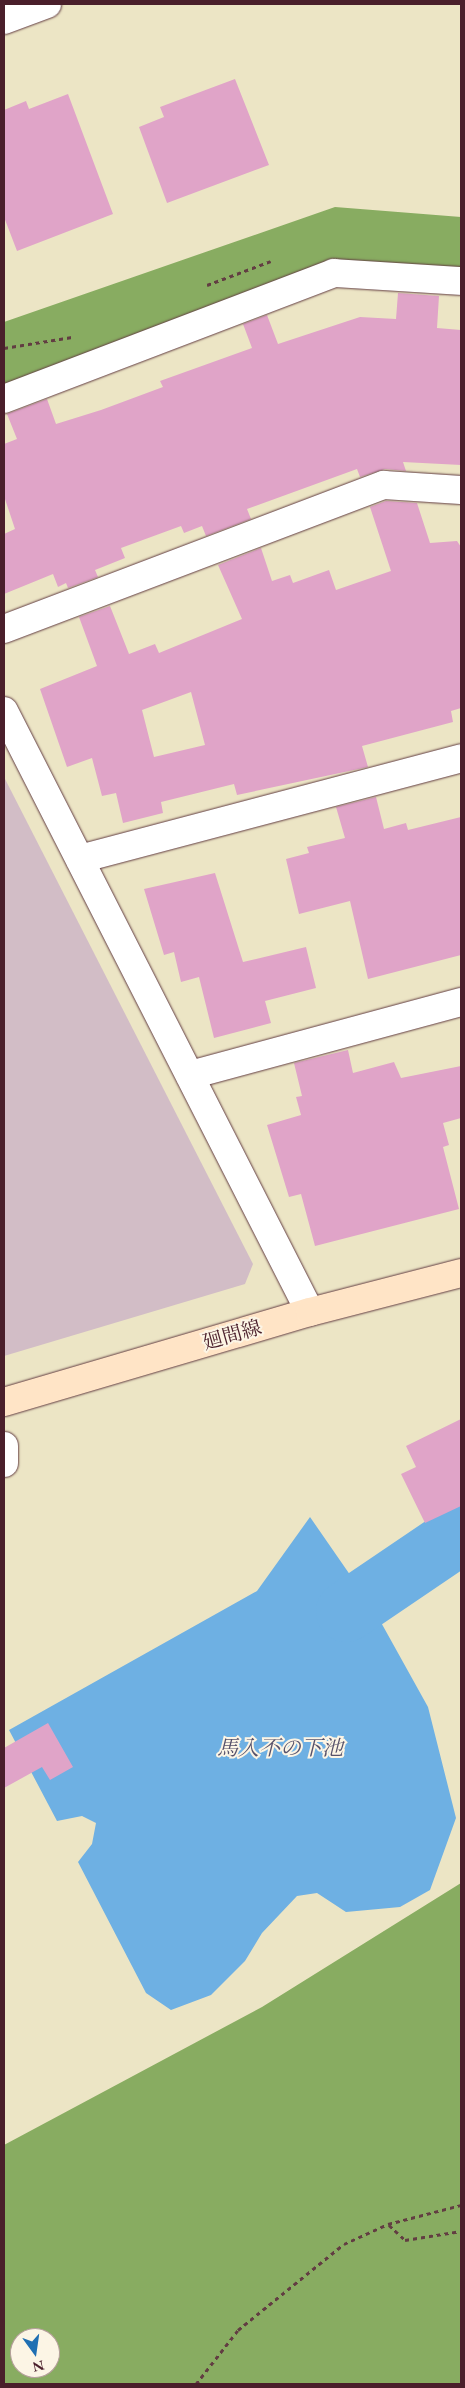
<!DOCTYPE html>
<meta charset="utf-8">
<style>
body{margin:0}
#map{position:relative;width:465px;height:2388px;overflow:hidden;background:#ece5c5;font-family:"EB Garamond","Noto Serif JP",serif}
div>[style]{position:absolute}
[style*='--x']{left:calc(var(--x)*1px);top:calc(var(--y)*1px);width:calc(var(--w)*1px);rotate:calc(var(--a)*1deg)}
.industrial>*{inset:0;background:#d2bdc6}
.forest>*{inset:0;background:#88ac61}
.water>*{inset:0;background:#6eb0e3}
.river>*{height:61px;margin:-30.5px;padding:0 30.5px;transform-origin:30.5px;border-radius:30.5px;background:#6eb0e3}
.building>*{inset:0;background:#e0a4c8}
.path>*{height:3px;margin-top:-1.5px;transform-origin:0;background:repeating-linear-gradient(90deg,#623d42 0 4px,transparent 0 8px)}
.roads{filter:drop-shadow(0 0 1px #623d42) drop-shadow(0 0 1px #623d42)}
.street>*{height:28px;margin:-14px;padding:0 14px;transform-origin:14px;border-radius:14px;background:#fff}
.secondary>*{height:28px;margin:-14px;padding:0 14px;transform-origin:14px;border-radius:14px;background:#ffe4c6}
span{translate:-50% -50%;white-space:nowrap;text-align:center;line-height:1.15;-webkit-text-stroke:4px #fcf5e5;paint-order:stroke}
.street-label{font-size:20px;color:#4a1f2b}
.water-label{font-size:21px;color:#57526b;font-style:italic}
.frame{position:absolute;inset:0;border:5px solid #4a1f2b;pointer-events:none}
.north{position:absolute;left:10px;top:2328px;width:50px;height:50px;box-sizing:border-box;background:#fcf5e5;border:1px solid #b59f9b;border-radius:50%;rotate:166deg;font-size:14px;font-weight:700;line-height:20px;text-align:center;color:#4a1f2b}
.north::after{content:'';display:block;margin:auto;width:18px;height:22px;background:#1f6fb2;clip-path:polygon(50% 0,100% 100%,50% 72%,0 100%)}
</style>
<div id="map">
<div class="industrial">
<i style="clip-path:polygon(4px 777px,253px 1264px,245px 1284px,4px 1356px)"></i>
</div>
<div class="forest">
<i style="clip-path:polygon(335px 207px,461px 217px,461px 269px,338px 263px,4px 386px,4px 322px)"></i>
<i style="clip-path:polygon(evenodd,461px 1883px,461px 2384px,4px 2384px,4px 2145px,262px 2007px,461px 1883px,20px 2338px,50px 2338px,50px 2368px,20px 2368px,20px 2338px)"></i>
</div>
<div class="water">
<i style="clip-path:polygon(310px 1517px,373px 1608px,428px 1707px,456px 1818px,430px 1890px,400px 1907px,346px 1912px,317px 1893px,297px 1896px,262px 1933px,245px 1961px,211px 1995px,171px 2010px,146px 1993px,78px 1862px,92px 1844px,96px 1823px,82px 1816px,57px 1821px,9px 1730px,257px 1591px)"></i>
</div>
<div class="river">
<i style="--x:346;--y:1611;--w:139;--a:-34.1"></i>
</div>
<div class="building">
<i style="clip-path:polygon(235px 79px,269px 165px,167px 203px,139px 127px,164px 117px,160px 107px)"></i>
<i style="clip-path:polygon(68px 94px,113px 214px,17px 251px,4px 217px,4px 110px,26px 101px,29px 109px)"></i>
<i style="clip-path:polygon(398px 293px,439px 296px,437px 328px,461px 330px,461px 465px,403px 462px,406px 471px,385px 469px,360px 477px,357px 469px,247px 509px,251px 519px,206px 536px,202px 526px,184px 533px,181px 526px,121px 548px,125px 558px,95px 570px,98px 577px,68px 588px,66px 583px,58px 587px,53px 574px,4px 594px,4px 534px,15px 529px,4px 496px,4px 444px,17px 439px,7px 414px,47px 399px,56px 424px,101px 410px,163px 387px,160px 381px,252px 348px,243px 324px,267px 315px,278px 344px,360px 317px,396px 319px)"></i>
<i style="clip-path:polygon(evenodd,386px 501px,417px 503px,430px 543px,457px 541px,461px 547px,461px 708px,451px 711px,453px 722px,362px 746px,368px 767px,237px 795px,234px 784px,161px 802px,163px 813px,123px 823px,116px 793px,102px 796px,92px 758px,67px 767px,40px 689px,97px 666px,79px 617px,110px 606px,129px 654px,155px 644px,159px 653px,242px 619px,218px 565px,261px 548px,272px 581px,290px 575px,293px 583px,329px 570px,336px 590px,391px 571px,370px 507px,386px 501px,191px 692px,205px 745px,154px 757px,142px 710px,191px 692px)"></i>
<i style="clip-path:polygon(376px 797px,384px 829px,406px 823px,408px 830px,461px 817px,461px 955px,368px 979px,350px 901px,299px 914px,286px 859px,309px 853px,307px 847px,345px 838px,336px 807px)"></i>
<i style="clip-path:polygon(215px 873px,243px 962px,306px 947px,316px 988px,265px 1001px,271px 1023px,214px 1038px,199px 977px,181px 982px,174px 952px,164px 955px,144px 889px)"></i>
<i style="clip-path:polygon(348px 1050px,353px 1073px,394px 1062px,401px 1078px,461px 1066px,461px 1118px,443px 1123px,449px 1145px,443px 1147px,459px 1209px,315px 1246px,301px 1194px,289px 1197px,267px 1125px,301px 1115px,296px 1097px,302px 1096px,294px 1063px)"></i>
<i style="clip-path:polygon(461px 1419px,461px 1506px,425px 1523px,401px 1474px,416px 1467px,406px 1446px)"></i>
<i style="clip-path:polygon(48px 1723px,73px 1767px,50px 1780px,42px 1767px,4px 1788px,4px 1748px)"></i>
</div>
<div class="path">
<i style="--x:207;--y:285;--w:68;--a:-20.6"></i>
<i style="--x:4;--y:348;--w:69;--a:-9.2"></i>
<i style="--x:389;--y:2225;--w:22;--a:43"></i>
<i style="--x:405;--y:2240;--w:57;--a:-9.1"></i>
<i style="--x:196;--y:2384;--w:68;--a:-52.1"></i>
<i style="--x:238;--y:2330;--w:136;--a:-39.1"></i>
<i style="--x:344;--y:2244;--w:48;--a:-24.4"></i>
<i style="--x:388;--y:2224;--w:75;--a:-14.6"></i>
</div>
<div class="roads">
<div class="street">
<i style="--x:4;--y:20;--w:46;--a:-20.4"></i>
<i style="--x:4;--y:399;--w:353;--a:-20.9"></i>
<i style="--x:334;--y:273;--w:127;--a:3.6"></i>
<i style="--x:4;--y:629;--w:406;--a:-20.8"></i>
<i style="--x:384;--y:485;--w:77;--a:3.7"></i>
<i style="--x:4;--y:711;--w:674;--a:63.02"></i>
<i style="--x:80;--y:859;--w:394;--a:-14.8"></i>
<i style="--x:190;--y:1075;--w:281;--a:-15.1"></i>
<i style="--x:4;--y:1446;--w:17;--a:90"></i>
</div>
<div class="secondary">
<i style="--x:4;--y:1402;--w:319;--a:-16.4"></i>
<i style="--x:310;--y:1312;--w:156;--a:-14.5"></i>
</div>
</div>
<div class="street-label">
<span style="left:232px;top:1335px;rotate:-16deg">廻間線</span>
</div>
<div class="water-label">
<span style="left:280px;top:1748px">馬入不の下池</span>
</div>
<div class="frame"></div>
<div class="north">N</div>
</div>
